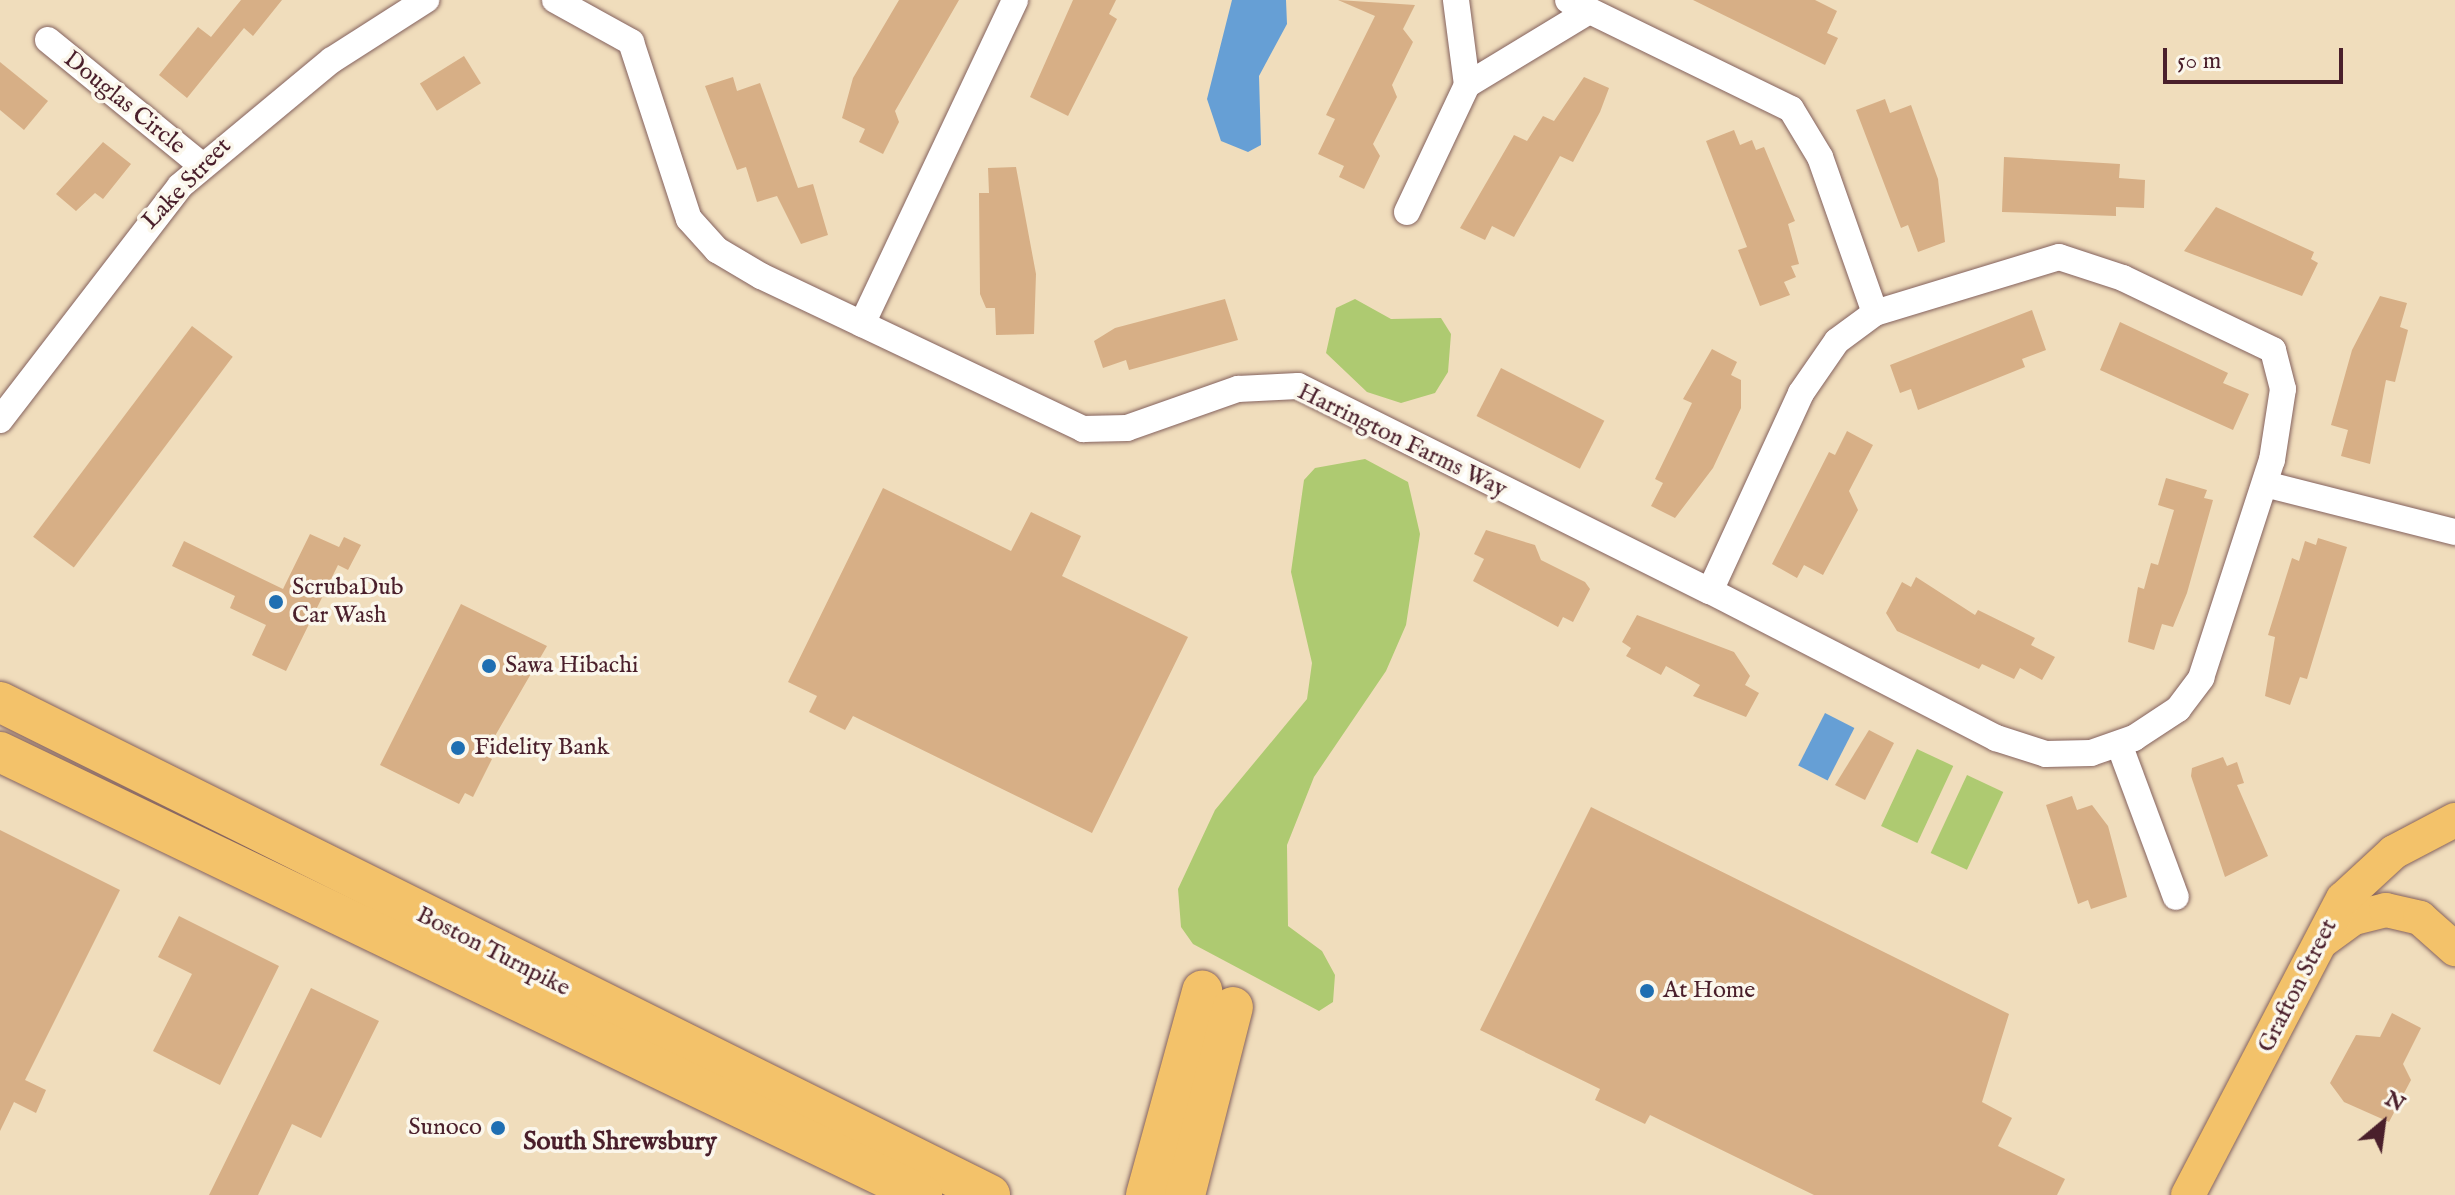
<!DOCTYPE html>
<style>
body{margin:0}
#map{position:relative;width:2455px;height:1195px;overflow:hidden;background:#f0ddbc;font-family:"IM FELL English",serif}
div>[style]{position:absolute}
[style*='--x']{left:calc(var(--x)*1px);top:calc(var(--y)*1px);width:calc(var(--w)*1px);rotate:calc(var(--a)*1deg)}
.green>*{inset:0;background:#aeca71;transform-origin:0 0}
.water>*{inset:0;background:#669fd5;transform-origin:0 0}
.building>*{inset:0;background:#d7af86;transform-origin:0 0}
.roads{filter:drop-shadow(0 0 2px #84625e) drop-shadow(0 0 2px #84625e)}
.minor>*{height:26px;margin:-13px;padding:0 13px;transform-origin:13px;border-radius:13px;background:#fff}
.major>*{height:34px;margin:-17px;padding:0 17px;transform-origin:17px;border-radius:17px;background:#f3c26a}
.highway>*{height:40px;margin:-20px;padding:0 20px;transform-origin:20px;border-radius:20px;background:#f3c26a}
.dots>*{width:22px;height:22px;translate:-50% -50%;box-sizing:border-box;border:4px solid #fbf7ec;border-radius:50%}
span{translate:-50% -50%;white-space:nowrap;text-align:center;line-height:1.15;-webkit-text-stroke:7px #fbf7ec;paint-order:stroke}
.street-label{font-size:24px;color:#4a1f2b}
.poi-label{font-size:24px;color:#4a1f2b}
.left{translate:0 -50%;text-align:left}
.right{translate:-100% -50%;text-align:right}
.neighbourhood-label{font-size:26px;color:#4a1f2b;font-weight:700}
.north{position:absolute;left:2343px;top:1083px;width:80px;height:80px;-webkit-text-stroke:6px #fbf7ec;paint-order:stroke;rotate:29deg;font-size:22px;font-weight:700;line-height:32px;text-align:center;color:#4a1f2b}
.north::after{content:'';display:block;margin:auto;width:28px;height:36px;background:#4a1f2b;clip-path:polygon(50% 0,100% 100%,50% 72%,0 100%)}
.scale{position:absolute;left:2163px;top:48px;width:180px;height:36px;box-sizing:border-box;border:4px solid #4a1f2b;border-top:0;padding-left:10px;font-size:24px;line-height:28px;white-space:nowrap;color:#4a1f2b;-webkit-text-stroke:6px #fbf7ec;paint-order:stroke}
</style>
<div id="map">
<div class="green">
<i style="clip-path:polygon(1355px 299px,1391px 319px,1441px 318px,1451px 334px,1448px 372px,1435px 393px,1401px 403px,1367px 392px,1326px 353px,1336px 308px)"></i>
<i style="clip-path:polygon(1365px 459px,1408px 482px,1420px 534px,1406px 625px,1386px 671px,1314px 777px,1287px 845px,1288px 926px,1322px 951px,1335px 975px,1333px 1002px,1319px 1011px,1193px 944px,1181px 927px,1178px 889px,1215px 810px,1307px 699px,1312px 663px,1291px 572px,1304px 480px,1315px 468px)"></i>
<i style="left:1917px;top:749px;width:40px;height:85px;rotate:25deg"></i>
<i style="left:1967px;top:775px;width:40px;height:86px;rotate:25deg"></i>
</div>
<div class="water">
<i style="clip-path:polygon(1232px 0,1286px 0,1287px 24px,1259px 76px,1261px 145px,1248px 152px,1221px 141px,1207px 99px)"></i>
<i style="left:1825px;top:713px;width:33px;height:59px;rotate:27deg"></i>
</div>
<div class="building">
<i style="clip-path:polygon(241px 0,282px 0,253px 36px,244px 28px,187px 98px,159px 75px,198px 27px,211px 37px)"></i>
<i style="clip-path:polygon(899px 0,959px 0,895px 111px,899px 122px,883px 154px,859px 142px,865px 129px,842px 118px,853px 78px)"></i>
<i style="clip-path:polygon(1073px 0,1116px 0,1109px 14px,1117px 19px,1068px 116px,1030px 97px)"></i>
<i style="clip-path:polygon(1338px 0,1415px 5px,1403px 29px,1413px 42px,1392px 85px,1397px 97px,1373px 144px,1380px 156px,1364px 189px,1339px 177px,1344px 166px,1318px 154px,1335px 119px,1326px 115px,1375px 16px)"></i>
<i style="clip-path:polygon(1693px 0,1815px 0,1837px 11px,1827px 33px,1838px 38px,1825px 65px)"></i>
<i style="left:464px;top:56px;width:32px;height:52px;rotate:58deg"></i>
<i style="clip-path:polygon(0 62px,48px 101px,24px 130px,0 110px)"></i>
<i style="clip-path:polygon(733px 77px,737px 91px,760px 83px,798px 188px,813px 184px,828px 235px,801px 244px,777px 196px,757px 202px,746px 167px,737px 170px,705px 86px)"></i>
<i style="clip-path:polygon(1584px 77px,1609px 88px,1600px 112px,1573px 162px,1560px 156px,1514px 237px,1492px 226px,1485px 240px,1460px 228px,1514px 135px,1527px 141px,1543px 116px,1554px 121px)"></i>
<i style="clip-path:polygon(1885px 99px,1890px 113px,1911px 105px,1938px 179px,1945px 242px,1918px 252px,1908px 225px,1901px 228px,1856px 110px)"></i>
<i style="clip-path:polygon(1734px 130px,1740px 145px,1752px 140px,1756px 150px,1764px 147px,1795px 221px,1788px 224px,1799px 264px,1791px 266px,1796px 277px,1784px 282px,1790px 295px,1760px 306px,1738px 250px,1747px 247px,1706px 141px)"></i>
<i style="clip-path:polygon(103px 142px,131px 164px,103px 199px,95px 193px,76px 211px,56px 194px)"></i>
<i style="clip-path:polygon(2004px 157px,2120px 164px,2119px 178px,2145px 180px,2144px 208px,2116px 207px,2116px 216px,2002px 212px)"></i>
<i style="clip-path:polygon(1016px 167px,1036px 274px,1034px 334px,996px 335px,995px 308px,986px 308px,980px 294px,979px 193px,989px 193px,988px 168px)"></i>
<i style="clip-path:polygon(2216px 207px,2314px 252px,2311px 259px,2318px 263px,2302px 296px,2184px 251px)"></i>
<i style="clip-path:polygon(2380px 296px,2407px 303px,2400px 327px,2408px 330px,2395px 382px,2386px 380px,2370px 464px,2341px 456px,2348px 430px,2331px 425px,2352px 350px)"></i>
<i style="clip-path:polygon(1225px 299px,1238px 340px,1129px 370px,1126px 360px,1103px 368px,1094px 341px,1115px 328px)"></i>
<i style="clip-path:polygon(2032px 310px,2046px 350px,2022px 359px,2025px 367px,1918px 410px,1911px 389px,1900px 393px,1890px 365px)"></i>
<i style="clip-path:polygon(2120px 322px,2228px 373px,2223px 383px,2249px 394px,2233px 430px,2100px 370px)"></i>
<i style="left:192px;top:326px;width:51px;height:264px;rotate:37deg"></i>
<i style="clip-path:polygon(1712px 349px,1737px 362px,1731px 375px,1741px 380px,1741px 408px,1713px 468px,1675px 518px,1651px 506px,1663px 483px,1655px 479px,1692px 403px,1683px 399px)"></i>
<i style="left:1501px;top:368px;width:116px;height:54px;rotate:27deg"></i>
<i style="clip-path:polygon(1847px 431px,1873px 445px,1849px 491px,1858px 510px,1823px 575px,1804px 565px,1797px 578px,1772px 564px,1829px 452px,1835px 455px)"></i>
<i style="clip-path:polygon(2166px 478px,2207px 490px,2204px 498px,2213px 500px,2187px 593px,2173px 627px,2162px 624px,2154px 650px,2128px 642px,2138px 587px,2144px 589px,2151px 563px,2158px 565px,2174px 510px,2158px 505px)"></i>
<i style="clip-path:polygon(883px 488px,1011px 551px,1031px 512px,1081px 536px,1062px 576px,1188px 637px,1092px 833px,853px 716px,845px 730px,809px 712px,817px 696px,788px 682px)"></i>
<i style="clip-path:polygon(1486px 530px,1535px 545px,1541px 560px,1585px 582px,1590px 589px,1573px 622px,1563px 617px,1558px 627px,1473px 581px,1484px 559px,1474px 554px)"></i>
<i style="clip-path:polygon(310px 534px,339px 547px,344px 537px,361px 545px,348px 570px,338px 565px,286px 671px,252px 655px,266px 625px,230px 608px,235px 596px,172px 566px,184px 541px,283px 589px)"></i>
<i style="clip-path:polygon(2318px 538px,2347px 547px,2307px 679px,2300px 677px,2290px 705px,2265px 696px,2275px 637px,2268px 635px,2292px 558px,2299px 561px,2305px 541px,2316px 545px)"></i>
<i style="clip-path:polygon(1916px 577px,1975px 615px,1978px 610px,2035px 638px,2031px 645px,2055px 657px,2042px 680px,2020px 668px,2014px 679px,1982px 664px,1979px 669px,1897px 631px,1886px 613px,1902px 582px,1911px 587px)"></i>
<i style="clip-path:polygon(461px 604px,547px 646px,484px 755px,492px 759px,473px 797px,465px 793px,459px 804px,380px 765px)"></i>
<i style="clip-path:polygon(1637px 615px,1734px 652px,1750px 676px,1745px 685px,1759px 693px,1746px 717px,1693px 696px,1700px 685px,1666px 666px,1661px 675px,1626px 656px,1631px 648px,1622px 642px)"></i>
<i style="clip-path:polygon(1869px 730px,1894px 743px,1865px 800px,1835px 785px)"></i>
<i style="clip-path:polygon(2223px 757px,2227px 766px,2237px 762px,2244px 783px,2237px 785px,2268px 856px,2225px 877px,2191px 776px,2192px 768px)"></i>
<i style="clip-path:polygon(2072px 796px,2077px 810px,2092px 805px,2108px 826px,2127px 897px,2091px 909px,2088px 900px,2078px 904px,2046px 805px)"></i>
<i style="clip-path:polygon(1591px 807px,2009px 1014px,1982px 1102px,2012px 1118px,1998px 1146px,2065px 1179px,2057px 1195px,1814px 1195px,1650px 1115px,1645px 1124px,1595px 1100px,1600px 1089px,1480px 1030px)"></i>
<i style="clip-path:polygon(0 830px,120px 890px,25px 1080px,46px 1090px,36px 1113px,14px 1102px,0 1131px)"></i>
<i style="clip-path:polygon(179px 916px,279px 966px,220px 1085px,153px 1051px,192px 974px,158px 957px)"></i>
<i style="clip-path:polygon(311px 988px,379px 1021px,321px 1138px,292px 1124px,258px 1195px,209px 1195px)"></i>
<i style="clip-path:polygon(2392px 1013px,2421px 1028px,2403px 1064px,2411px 1080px,2389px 1122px,2344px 1102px,2330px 1083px,2356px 1035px,2380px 1037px)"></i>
</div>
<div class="roads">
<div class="minor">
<i style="--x:555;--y:0;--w:87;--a:28.9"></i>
<i style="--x:631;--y:42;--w:186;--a:71.9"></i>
<i style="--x:689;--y:219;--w:42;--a:47.9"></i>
<i style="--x:717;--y:250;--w:51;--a:30.6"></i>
<i style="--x:761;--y:276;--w:357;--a:25.4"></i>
<i style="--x:1083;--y:429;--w:44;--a:-1.3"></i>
<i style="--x:1127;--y:428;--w:118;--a:-19.4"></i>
<i style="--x:1238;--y:389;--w:60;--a:-2.9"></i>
<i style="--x:1298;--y:386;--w:460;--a:26.5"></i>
<i style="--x:1710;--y:591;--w:218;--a:-65.3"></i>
<i style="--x:1801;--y:393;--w:63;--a:-55.3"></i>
<i style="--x:1837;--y:341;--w:47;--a:-36.4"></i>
<i style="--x:1875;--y:313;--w:165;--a:-109.4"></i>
<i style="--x:1820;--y:157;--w:56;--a:-121.1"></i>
<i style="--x:1791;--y:109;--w:248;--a:-154"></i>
<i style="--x:48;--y:40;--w:198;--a:39.2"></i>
<i style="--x:1467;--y:85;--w:143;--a:-31.2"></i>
<i style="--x:1407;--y:212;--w:140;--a:-64.7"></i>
<i style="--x:1467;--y:85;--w:86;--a:-97.4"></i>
<i style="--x:862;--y:324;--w:358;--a:-64.7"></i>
<i style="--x:0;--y:420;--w:295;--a:-52.4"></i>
<i style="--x:180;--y:186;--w:197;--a:-39.7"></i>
<i style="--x:332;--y:60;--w:112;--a:-32.6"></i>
<i style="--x:2265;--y:484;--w:196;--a:14.2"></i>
<i style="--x:1710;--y:591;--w:322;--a:27.2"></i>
<i style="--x:1996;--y:738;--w:52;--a:17.7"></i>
<i style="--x:2046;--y:754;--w:45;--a:-1.3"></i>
<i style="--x:2091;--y:753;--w:46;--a:-19.2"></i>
<i style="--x:2134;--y:738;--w:53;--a:-33.4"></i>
<i style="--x:2178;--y:709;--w:39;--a:-53"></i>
<i style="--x:2201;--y:678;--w:229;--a:-72"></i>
<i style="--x:2272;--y:460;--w:72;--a:-81.2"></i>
<i style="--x:2283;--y:389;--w:40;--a:-104.4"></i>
<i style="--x:2273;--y:350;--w:166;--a:-154.4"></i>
<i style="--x:2123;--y:278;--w:67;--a:-161.8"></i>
<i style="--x:2059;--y:257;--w:192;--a:163.1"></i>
<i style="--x:2119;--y:744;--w:163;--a:69.6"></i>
</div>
<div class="major">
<i style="--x:2322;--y:941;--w:39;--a:-36"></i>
<i style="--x:2354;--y:918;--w:33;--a:-14"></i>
<i style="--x:2386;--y:910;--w:35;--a:13"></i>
<i style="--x:2420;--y:918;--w:47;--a:41.5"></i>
<i style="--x:2188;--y:1195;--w:334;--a:-62.4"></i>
<i style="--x:2343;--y:899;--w:69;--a:-42.7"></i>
<i style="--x:2394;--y:852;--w:69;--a:-27.7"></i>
</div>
<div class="highway">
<i style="--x:0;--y:702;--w:1106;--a:26.47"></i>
<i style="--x:0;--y:752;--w:1023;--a:25.66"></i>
<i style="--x:1146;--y:1195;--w:212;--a:-74.6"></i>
<i style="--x:1185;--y:1195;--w:194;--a:-75.7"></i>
</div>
</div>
<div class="dots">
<i style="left:276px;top:602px;background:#1f6fb2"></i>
<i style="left:489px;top:666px;background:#1f6fb2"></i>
<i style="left:458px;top:748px;background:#1f6fb2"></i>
<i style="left:1647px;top:991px;background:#1f6fb2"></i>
<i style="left:498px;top:1128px;background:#1f6fb2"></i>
</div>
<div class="street-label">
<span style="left:124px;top:103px;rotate:39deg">Douglas Circle</span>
<span style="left:187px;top:184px;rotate:-46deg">Lake Street</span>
<span style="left:1402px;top:441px;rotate:26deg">Harrington Farms Way</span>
<span style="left:493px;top:952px;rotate:27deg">Boston Turnpike</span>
<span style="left:2298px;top:986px;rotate:-63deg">Grafton Street</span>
</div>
<div class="poi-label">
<span class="left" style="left:292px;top:602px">ScrubaDub<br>Car Wash</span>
<span class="left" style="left:505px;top:666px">Sawa Hibachi</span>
<span class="left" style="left:474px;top:748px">Fidelity Bank</span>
<span class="left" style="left:1663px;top:991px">At Home</span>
<span class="right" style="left:482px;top:1128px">Sunoco</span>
</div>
<div class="neighbourhood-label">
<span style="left:620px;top:1142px">South Shrewsbury</span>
</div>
<div class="north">N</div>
<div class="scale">50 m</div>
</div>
